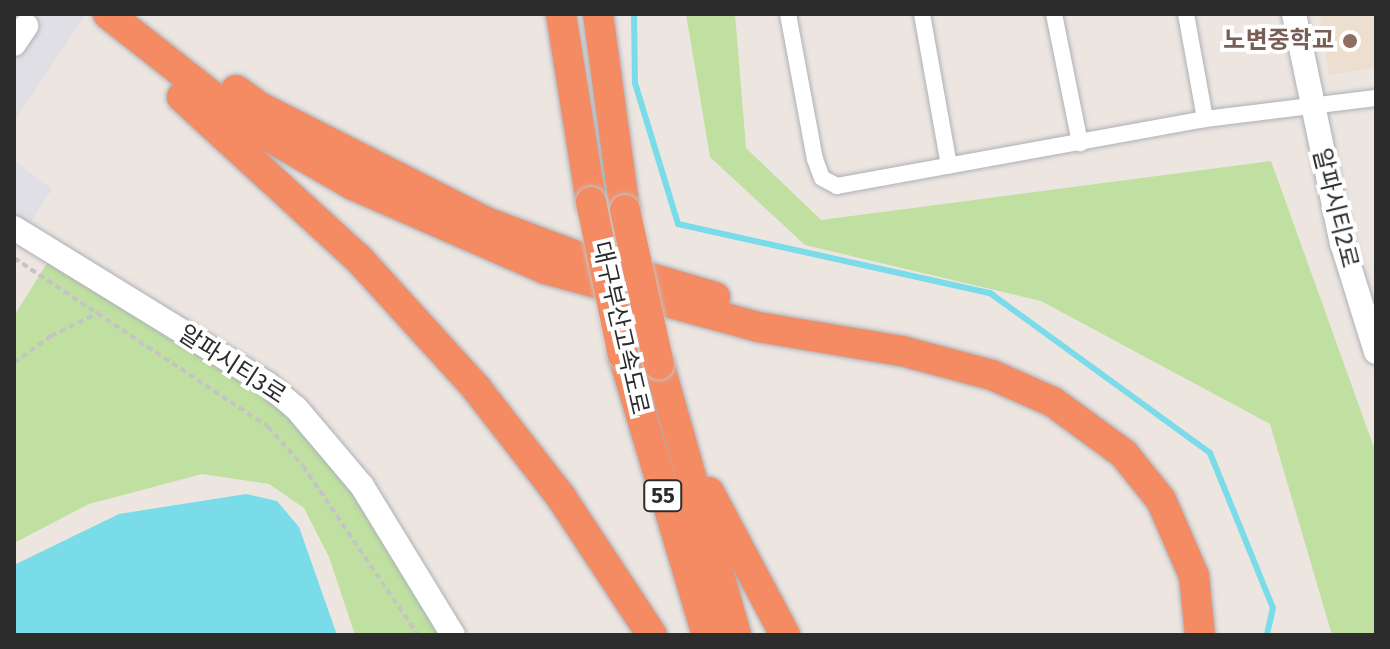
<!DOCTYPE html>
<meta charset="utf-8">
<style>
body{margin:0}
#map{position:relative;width:1390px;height:649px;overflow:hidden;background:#ede5e0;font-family:"Fira Sans","Noto Sans KR",sans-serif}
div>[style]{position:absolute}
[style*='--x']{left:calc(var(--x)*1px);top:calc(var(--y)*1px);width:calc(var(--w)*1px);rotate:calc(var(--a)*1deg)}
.industrial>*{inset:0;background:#e0dfe6}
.education>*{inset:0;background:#eddfd0}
.green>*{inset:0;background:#bfe0a0}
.water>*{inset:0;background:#79dce8}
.stream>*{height:6px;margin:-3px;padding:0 3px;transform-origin:3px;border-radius:3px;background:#79dce8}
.path>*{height:4px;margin-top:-2px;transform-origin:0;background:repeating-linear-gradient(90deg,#c4c4c4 0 6px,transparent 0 10px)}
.roads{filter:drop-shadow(0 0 2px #acb0b8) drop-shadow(0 0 2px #acb0b8)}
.street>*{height:16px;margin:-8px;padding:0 8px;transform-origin:8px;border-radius:8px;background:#fff}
.secondary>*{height:24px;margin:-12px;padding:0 12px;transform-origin:12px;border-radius:12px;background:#fff}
.highway>*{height:30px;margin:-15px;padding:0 15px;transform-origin:15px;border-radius:15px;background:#f58b62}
.bridges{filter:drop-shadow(0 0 2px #c4c4c4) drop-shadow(0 0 2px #c4c4c4)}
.highway-bridge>*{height:30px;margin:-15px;padding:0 15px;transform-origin:15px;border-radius:15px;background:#f58b62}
.dots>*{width:22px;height:22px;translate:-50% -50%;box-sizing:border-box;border:4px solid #fff;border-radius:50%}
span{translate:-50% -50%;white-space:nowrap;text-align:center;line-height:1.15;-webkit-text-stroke:8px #fff;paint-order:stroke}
.shield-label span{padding:2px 6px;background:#fff;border:2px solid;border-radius:6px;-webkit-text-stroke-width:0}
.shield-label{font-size:22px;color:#2c2c2c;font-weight:700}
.education-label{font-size:24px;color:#785e54;font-weight:700}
.right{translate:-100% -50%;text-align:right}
.street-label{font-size:24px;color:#2c2c2c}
.frame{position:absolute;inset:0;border:16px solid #2c2c2c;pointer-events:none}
</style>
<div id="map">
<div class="industrial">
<i style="clip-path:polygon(14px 14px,86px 14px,14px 122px)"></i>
<i style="clip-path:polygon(14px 149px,15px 161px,52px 189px,14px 248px)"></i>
</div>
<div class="education">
<i style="clip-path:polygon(1320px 14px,1376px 14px,1376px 67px,1329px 75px)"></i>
</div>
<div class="green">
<i style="clip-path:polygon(686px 14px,735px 14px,746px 148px,821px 220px,1271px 161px,1376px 453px,1376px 635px,1332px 635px,1270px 424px,1041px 301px,805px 245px,710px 157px)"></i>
<i style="clip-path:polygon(54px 252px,296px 408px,453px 635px,355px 635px,329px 557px,304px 508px,269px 484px,202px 474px,89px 504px,14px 543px,14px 316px)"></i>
</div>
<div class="water">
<i style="clip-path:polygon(246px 494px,277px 501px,299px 527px,337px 635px,14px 635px,14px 565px,119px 514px)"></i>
</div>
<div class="stream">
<i style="--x:634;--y:14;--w:69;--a:89.2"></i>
<i style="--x:635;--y:83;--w:147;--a:73"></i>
<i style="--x:678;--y:224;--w:320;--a:12.5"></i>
<i style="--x:990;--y:293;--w:272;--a:36"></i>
<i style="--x:1210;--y:453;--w:167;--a:67.9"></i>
<i style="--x:1273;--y:608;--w:28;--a:103"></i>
</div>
<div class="path">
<i style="--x:14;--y:258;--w:305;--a:33.6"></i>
<i style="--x:268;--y:427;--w:52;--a:48.1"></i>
<i style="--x:303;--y:466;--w:204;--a:55.8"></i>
<i style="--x:14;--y:363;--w:46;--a:-36.1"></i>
<i style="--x:51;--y:336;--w:55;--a:-26.1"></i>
</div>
<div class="roads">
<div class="street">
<i style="--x:788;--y:14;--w:147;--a:79.5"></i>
<i style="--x:815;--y:159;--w:20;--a:70"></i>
<i style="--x:822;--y:178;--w:17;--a:28"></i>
<i style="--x:837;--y:186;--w:374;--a:-10.3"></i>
<i style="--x:1205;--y:119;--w:172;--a:-7"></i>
<i style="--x:922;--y:14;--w:154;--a:79.9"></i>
<i style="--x:1054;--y:14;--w:132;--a:78.6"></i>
<i style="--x:1186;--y:14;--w:107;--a:79.7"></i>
</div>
<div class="secondary">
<i style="--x:1294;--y:14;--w:234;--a:78.2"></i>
<i style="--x:1342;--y:243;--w:114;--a:72.7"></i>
<i style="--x:14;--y:44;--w:22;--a:-56"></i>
<i style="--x:14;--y:228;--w:296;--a:31.6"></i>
<i style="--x:266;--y:383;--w:39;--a:40"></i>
<i style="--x:296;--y:408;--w:102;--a:49.8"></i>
<i style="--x:362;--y:486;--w:175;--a:58.6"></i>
</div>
<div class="highway">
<i style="--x:108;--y:14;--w:179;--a:38.2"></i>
<i style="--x:249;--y:125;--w:120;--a:30"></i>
<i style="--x:353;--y:185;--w:210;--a:23.6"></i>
<i style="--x:545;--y:269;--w:221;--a:15.2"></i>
<i style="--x:758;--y:327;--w:146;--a:9.5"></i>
<i style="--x:902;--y:351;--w:93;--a:14.9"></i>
<i style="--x:992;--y:375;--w:67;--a:23.9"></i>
<i style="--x:1053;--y:402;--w:88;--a:36.2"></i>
<i style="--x:1124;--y:454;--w:59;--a:51.2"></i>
<i style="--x:1161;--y:500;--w:83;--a:66.5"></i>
<i style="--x:1194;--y:576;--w:59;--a:84.2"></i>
<i style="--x:561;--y:14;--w:190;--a:80.9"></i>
<i style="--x:598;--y:14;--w:198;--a:82.2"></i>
<i style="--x:236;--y:90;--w:27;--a:36"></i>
<i style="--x:258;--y:106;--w:256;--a:27"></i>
<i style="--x:486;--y:222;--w:99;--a:20.6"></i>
<i style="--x:579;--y:257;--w:142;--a:16.4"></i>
<i style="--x:182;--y:97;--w:239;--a:42.5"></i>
<i style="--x:358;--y:258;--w:177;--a:47.7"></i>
<i style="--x:477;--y:389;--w:137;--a:52.1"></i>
<i style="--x:561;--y:497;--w:165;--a:56.6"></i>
<i style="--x:623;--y:355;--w:292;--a:73.3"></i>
<i style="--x:659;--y:364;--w:282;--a:74.1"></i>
<i style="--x:709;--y:492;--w:162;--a:62"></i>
</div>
</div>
<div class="bridges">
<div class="highway-bridge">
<i style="--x:591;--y:202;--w:156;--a:78.2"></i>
<i style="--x:625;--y:210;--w:158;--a:77.6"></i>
</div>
</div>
<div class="dots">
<i style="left:1350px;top:41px;background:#8d6e63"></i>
</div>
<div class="shield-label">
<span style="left:663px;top:496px">55</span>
</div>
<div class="education-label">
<span class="right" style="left:1334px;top:41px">노변중학교</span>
</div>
<div class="street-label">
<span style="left:1335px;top:208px;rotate:76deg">알파시티2로</span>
<span style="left:620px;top:328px;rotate:77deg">대구부산고속도로</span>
<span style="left:232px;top:365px;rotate:33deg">알파시티3로</span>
</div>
<div class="frame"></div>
</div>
